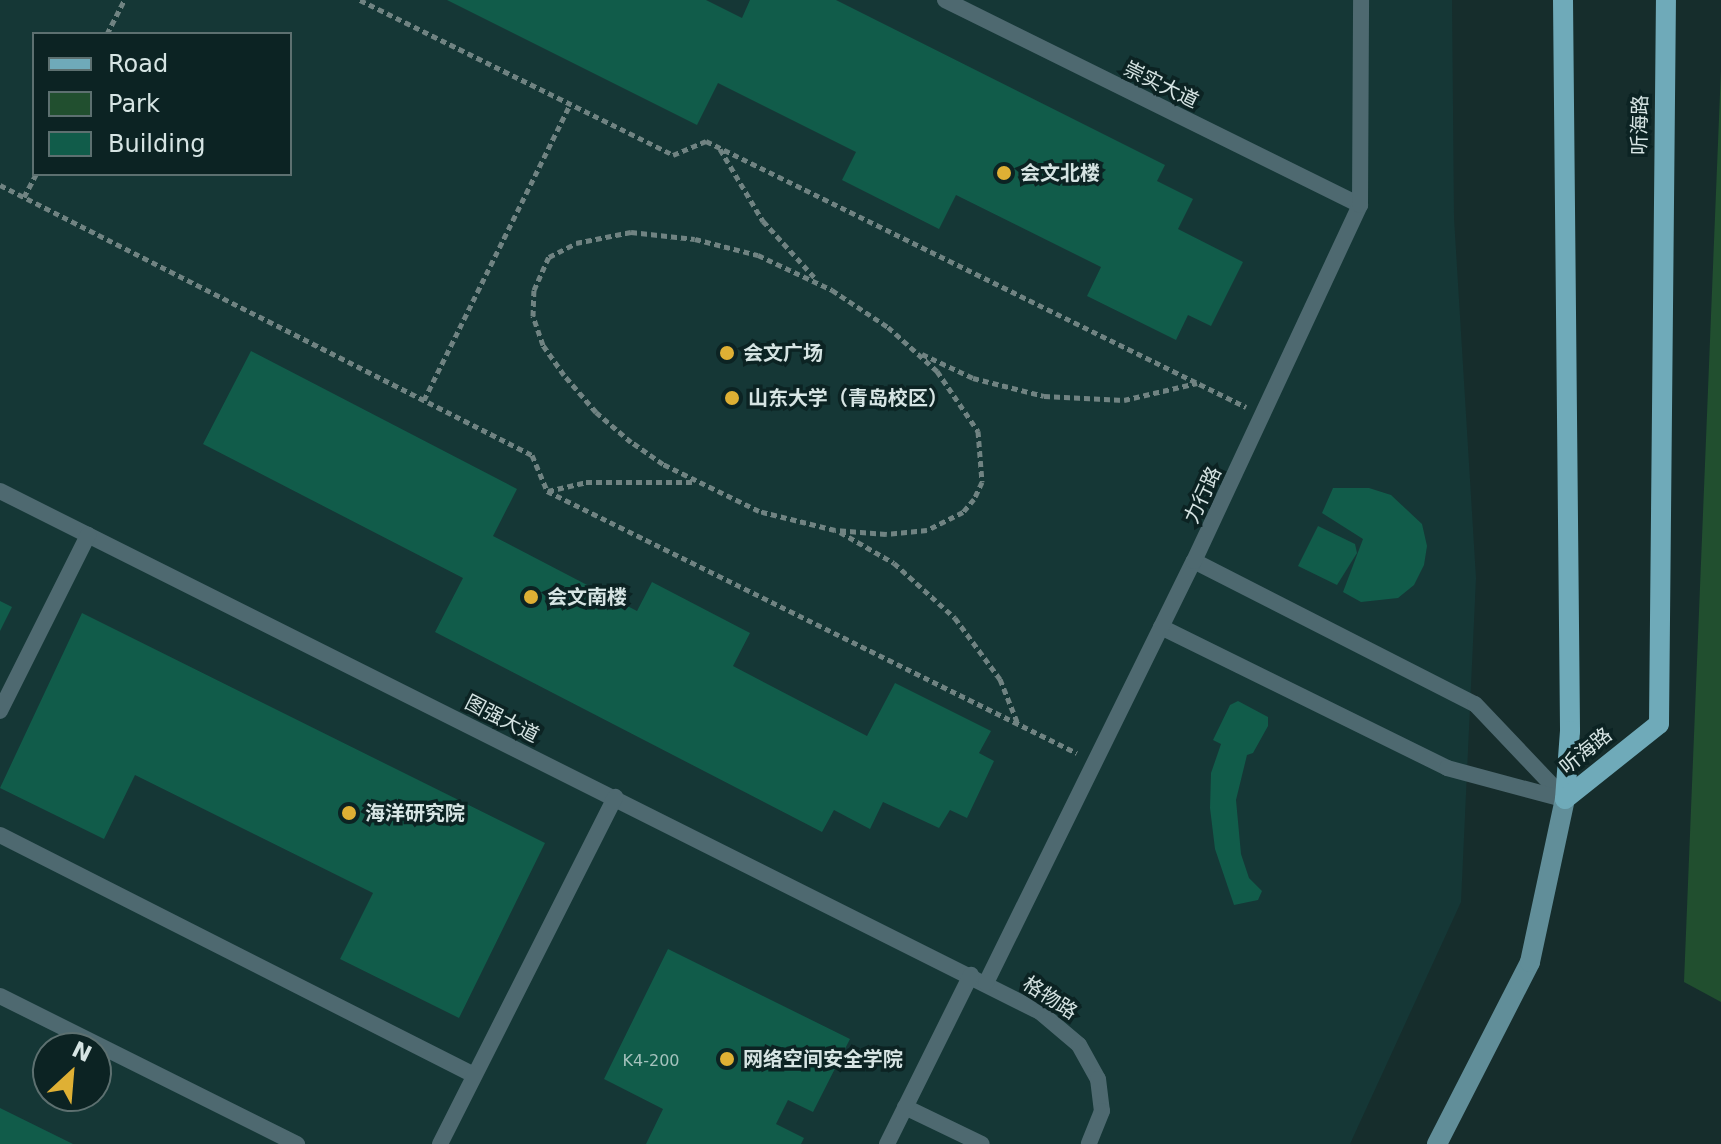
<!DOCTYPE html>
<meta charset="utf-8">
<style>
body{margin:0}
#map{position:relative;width:1721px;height:1144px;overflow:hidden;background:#162d2c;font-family:"DejaVu Sans","Noto Sans SC",sans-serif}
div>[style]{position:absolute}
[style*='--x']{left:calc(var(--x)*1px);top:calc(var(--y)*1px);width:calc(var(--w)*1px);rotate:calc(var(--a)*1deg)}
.built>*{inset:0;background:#153736}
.green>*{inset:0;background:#214f2f}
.building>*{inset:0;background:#115c4a}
.path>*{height:5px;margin-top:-2.5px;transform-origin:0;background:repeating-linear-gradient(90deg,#708382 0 6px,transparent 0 10px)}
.lane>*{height:16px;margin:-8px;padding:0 8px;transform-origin:8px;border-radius:8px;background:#4e6970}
.secondary>*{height:20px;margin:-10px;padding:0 10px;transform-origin:10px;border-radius:10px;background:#618e99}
.primary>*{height:20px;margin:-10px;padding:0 10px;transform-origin:10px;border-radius:10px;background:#6faab9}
.dots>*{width:22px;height:22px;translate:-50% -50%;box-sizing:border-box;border:4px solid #0c2323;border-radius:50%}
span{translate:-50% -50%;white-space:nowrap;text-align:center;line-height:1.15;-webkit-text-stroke:7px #0c2323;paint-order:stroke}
.number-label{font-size:16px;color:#a5c2bd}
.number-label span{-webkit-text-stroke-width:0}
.street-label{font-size:20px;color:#d6e4e3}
.poi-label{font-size:20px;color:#d6e4e3;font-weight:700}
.left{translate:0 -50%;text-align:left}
.legend{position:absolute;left:32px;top:32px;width:260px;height:144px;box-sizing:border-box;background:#0c2323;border:2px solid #5d7070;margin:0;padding:10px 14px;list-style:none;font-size:24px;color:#d6e4e3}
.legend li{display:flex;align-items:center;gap:16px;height:40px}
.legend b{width:40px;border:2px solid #5d7070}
.north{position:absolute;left:32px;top:1032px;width:80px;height:80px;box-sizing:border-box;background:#0c2323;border:2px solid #5d7070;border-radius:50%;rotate:26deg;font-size:22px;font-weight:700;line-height:32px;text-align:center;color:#d6e4e3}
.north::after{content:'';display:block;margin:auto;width:28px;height:36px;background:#dfb034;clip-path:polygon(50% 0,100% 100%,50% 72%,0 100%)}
</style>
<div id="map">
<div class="built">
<i style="clip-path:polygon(evenodd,0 0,1452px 0,1454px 218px,1476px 578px,1461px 902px,1350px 1144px,0 1144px,0 0,34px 34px,290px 34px,290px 174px,34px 174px,34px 34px,0 0,48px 1048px,96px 1048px,96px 1096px,48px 1096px,48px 1048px)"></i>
</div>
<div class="green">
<i style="clip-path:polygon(1721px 69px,1721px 1002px,1684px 982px)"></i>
</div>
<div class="building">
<i style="clip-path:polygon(447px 0,706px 0,742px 18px,750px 0,836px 0,1165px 165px,1157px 181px,1193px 199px,1178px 229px,1243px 262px,1211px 326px,1188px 315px,1176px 340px,1087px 296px,1101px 267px,956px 195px,939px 229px,842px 180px,856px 152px,718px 83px,697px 125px)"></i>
<i style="clip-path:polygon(251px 351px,517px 489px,493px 536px,637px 611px,652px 582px,750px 633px,733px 666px,867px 736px,895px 683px,991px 731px,979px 753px,994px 761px,967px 818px,950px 810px,939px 828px,883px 802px,870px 829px,834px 810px,822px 832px,435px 632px,463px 578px,203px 444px)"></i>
<i style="clip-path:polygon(1333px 488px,1369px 488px,1391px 495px,1422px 524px,1427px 546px,1424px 565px,1414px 585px,1398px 598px,1361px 602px,1343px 592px,1363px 539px,1322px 513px)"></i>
<i style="clip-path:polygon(1318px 526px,1355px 544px,1357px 553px,1337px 585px,1298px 566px)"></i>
<i style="clip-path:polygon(0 601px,12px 607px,0 631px)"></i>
<i style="clip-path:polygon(82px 613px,545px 843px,459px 1018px,340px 959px,373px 893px,135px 775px,104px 839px,0 788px)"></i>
<i style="clip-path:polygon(1238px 701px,1268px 717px,1268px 726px,1253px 753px,1247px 755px,1236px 800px,1241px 854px,1249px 878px,1262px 891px,1258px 900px,1234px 905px,1215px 849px,1210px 808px,1211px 773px,1221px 744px,1213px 740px,1230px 705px)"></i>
<i style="clip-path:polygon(668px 949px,850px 1039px,813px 1112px,788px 1100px,776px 1124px,804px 1138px,801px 1144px,646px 1144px,663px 1109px,604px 1079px)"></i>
<i style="clip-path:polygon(0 1108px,73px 1144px,0 1144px)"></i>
</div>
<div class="path">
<i style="--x:360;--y:0;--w:349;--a:26.3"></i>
<i style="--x:673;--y:155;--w:36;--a:-23"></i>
<i style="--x:706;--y:141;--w:602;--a:26.22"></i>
<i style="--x:107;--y:34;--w:38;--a:-63"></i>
<i style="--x:720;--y:149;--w:84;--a:59.2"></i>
<i style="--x:763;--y:221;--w:79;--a:47.6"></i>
<i style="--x:0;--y:185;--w:597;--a:26.91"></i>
<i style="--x:532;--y:455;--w:39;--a:67"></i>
<i style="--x:547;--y:491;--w:591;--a:26.31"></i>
<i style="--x:24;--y:197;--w:26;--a:-62"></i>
<i style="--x:631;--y:232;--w:64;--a:6.2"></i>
<i style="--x:695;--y:239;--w:65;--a:14.3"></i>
<i style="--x:758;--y:255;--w:82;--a:25.3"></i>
<i style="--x:832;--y:290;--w:67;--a:33.5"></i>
<i style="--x:888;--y:327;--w:66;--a:41.9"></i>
<i style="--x:937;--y:371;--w:73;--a:55.7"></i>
<i style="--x:978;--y:431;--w:51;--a:85.5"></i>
<i style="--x:982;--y:482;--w:19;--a:115"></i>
<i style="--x:974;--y:499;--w:17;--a:130"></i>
<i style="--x:963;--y:512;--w:40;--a:153.4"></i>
<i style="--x:927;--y:530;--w:41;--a:174.4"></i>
<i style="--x:886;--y:534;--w:51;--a:-175.5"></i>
<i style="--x:835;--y:530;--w:78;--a:-166"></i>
<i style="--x:759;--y:511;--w:107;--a:-153.9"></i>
<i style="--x:663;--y:464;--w:39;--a:-145"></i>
<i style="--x:631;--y:442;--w:46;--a:-139.4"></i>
<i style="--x:596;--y:412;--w:49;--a:-130.9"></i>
<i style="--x:564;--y:375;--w:37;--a:-125"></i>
<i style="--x:543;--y:345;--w:31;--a:-109"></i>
<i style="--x:533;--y:316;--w:26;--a:-88"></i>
<i style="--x:534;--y:290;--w:36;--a:-66"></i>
<i style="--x:549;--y:257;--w:30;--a:-27"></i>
<i style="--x:576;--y:243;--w:56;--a:-11.3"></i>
<i style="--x:922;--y:354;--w:56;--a:25.2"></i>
<i style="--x:973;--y:378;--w:73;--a:14.2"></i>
<i style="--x:1044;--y:396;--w:80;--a:2.9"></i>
<i style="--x:1124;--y:400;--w:75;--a:-13.1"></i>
<i style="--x:424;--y:400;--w:330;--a:-63.7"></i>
<i style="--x:548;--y:491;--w:39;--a:-13"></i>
<i style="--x:586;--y:482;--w:107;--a:0"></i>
<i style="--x:840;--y:532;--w:62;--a:29.9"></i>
<i style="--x:894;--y:563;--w:82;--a:42"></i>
<i style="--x:955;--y:618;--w:76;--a:53.6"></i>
<i style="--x:1000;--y:679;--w:48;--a:68.2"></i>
</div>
<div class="lane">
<i style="--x:945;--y:0;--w:463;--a:26.3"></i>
<i style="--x:0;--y:491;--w:1163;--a:26.61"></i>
<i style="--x:1040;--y:1012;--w:51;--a:40.2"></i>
<i style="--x:1079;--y:1045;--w:39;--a:61"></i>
<i style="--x:1098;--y:1079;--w:32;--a:83"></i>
<i style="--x:1102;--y:1111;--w:35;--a:112"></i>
<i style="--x:1194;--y:561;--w:315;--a:27"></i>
<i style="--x:1475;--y:704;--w:131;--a:46.5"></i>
<i style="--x:1161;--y:627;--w:319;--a:26.2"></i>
<i style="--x:1447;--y:768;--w:120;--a:15"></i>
<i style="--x:0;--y:711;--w:197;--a:-63.4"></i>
<i style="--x:0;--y:835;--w:529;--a:26.86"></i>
<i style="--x:986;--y:983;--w:470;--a:-63.8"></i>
<i style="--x:1194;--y:561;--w:393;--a:-65"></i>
<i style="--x:1360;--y:205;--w:205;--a:-89.7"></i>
<i style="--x:0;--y:996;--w:332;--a:26.5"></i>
<i style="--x:905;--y:1107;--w:85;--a:25.7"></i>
<i style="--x:440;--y:1144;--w:389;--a:-63.2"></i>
<i style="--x:887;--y:1144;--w:189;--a:-63.6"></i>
</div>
<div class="secondary">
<i style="--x:1437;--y:1144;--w:204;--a:-62.9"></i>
<i style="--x:1530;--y:962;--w:167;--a:-77.9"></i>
</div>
<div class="primary">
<i style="--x:1563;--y:0;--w:731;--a:89.45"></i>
<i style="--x:1570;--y:731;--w:68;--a:94.2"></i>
<i style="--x:1565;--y:799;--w:120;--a:-38.6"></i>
<i style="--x:1659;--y:724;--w:724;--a:-89.45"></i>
</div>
<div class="dots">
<i style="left:1004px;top:173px;background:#dfb034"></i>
<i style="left:727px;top:353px;background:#dfb034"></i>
<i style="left:732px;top:398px;background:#dfb034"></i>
<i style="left:531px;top:597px;background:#dfb034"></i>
<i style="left:349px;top:813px;background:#dfb034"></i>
<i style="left:727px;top:1059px;background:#dfb034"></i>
</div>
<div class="number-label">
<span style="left:651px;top:1061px">K4-200</span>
</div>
<div class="street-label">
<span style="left:1161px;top:85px;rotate:26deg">崇实大道</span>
<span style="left:1640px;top:125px;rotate:-89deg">听海路</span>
<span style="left:1203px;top:495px;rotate:-65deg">力行路</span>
<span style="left:502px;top:719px;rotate:27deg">图强大道</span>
<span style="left:1586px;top:751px;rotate:-39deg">听海路</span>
<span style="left:1050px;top:998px;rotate:33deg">格物路</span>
</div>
<div class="poi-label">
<span class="left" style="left:1020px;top:173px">会文北楼</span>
<span class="left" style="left:743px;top:353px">会文广场</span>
<span class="left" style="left:748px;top:398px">山东大学（青岛校区）</span>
<span class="left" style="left:547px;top:597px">会文南楼</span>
<span class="left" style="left:365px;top:813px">海洋研究院</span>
<span class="left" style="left:743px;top:1059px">网络空间安全学院</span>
</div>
<ul class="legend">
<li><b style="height:10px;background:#6faab9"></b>Road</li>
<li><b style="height:22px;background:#214f2f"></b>Park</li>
<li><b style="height:22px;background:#115c4a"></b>Building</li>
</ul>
<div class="north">N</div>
</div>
